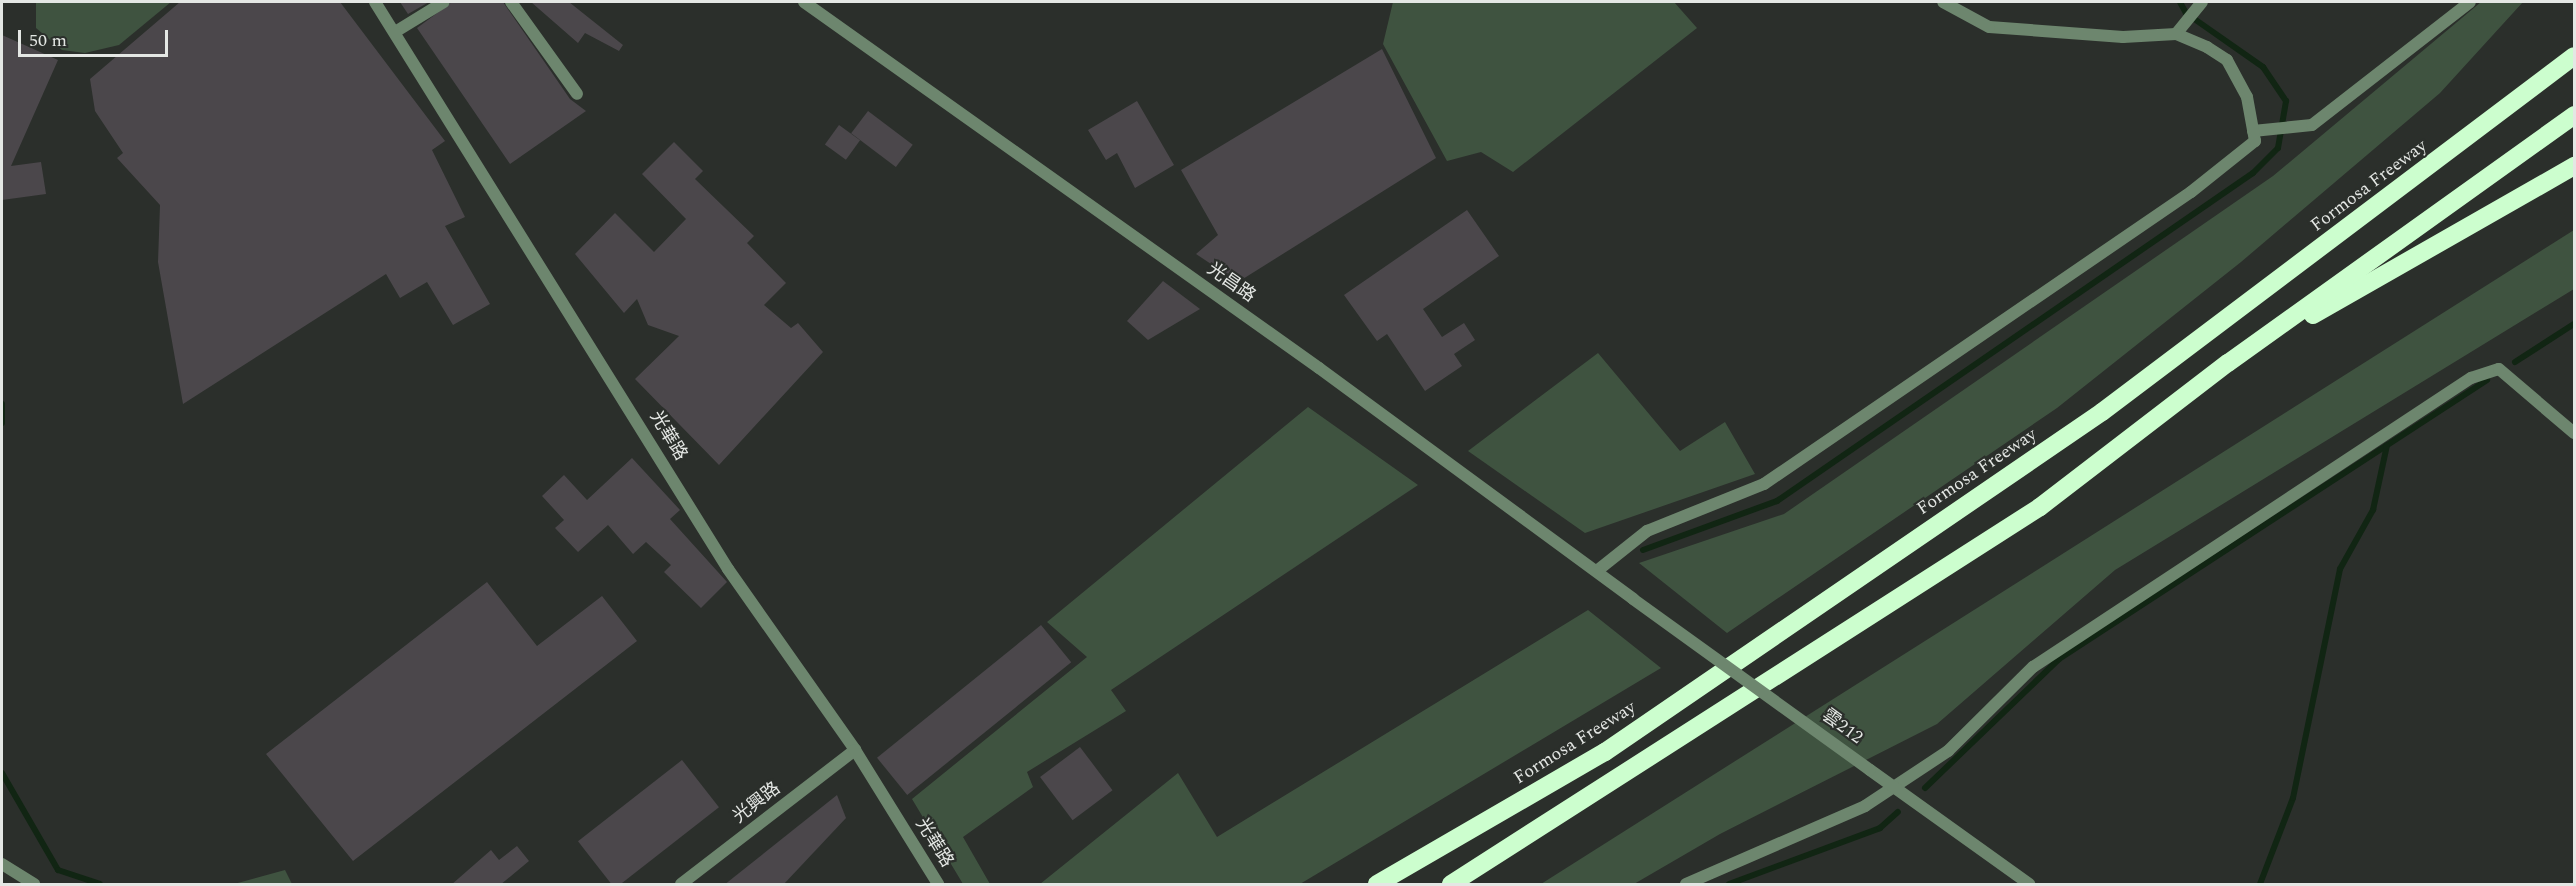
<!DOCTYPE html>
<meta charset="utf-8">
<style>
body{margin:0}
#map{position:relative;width:2576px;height:886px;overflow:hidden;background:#2b2f2b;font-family:Spectral,"Noto Sans TC",serif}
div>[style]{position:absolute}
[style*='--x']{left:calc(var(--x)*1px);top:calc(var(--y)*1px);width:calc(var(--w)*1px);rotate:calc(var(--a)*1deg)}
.green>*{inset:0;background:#3f5340}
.stream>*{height:6px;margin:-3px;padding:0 3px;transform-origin:3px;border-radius:3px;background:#112513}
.building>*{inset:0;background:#4b474b;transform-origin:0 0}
.minor>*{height:12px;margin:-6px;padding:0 6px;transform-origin:6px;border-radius:6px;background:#6d866e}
.tertiary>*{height:12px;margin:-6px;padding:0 6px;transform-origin:6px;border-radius:6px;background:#6d866e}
.motorway>*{height:18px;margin:-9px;padding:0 9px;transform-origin:9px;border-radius:9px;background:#ccfece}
.tertiary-bridge>*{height:12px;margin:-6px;padding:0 6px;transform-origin:6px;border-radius:6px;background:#6d866e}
span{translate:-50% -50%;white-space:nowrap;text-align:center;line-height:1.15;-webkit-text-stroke:4.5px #2b2f2b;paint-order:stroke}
.street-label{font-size:18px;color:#e4e7e4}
.frame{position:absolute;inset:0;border:3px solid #e4e7e4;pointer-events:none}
.scale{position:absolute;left:18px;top:30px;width:150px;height:27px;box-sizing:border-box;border:3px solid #e4e7e4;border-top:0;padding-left:8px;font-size:18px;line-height:21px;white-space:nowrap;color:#e4e7e4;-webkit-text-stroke:4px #2b2f2b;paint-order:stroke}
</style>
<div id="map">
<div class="green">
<i style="clip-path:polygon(171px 2px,119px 45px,85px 53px,62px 50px,36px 28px,36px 2px)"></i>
<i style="clip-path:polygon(1393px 2px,1674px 2px,1697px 28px,1513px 172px,1481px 152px,1447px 161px,1383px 44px)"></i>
<i style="clip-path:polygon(2481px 2px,2523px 2px,2440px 93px,2241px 262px,2057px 408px,1727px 633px,1639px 563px,1784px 514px,2273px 176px)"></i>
<i style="clip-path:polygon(2574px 230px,2574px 289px,2115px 570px,1937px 724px,1720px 834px,1634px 884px,1541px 884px)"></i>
<i style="clip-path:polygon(1598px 353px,1680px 451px,1725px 422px,1755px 474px,1585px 533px,1468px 451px)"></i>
<i style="clip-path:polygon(1308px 407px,1418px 485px,1111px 690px,1126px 711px,1027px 772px,1033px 787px,963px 837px,990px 884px,963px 884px,912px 799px,1087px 657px,1047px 622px)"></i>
<i style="clip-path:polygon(1588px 610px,1661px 668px,1300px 884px,1040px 884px,1178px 773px,1217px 837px)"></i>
<i style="clip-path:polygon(285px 870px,292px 884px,234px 884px)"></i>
</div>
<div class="stream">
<i style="--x:2515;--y:362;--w:70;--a:-32.8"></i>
<i style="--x:2;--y:404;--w:19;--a:90"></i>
<i style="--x:1643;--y:550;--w:143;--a:-20.1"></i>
<i style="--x:1777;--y:501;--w:578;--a:-34.57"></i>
<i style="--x:2253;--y:173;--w:35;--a:-45"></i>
<i style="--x:2278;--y:148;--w:48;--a:-80.3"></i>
<i style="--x:2286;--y:101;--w:41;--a:-124.1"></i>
<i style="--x:2263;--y:67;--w:94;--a:-145"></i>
<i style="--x:2186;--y:13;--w:13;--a:-119"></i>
<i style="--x:2;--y:773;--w:112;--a:60"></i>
<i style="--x:58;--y:870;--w:44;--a:18.4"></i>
<i style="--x:1925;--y:788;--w:186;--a:-43.9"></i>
<i style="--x:2059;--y:659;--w:511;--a:-33.1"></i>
<i style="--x:1729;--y:884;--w:161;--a:-20.3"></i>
<i style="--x:1880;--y:828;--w:24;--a:-42"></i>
<i style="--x:2260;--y:884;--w:92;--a:-69"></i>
<i style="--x:2293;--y:798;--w:234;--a:-78.4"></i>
<i style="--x:2340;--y:569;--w:68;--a:-60.8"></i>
<i style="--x:2373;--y:510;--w:66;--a:-77.8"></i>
</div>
<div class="building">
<i style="clip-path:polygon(180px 2px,340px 2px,445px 141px,432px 150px,465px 217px,445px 226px,490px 304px,453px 325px,427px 282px,400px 298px,386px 274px,183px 404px,158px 262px,160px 205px,117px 158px,123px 153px,95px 111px,90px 79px)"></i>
<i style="clip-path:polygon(400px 2px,429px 2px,408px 14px)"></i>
<i style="clip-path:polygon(452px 2px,503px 2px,570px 99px,586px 111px,510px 164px,417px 28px)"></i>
<i style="clip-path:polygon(531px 2px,569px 2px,623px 45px,619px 51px,585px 33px,578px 43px)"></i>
<i style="clip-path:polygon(2px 35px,58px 60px,11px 166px,41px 162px,46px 194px,2px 200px)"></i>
<i style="clip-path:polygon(1382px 49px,1436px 158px,1238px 282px,1196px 254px,1218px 235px,1181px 170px)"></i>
<i style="clip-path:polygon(1137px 101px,1174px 165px,1135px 188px,1117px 153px,1106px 160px,1088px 130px)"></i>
<i style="left:868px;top:111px;width:56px;height:28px;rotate:37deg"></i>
<i style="left:839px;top:125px;width:26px;height:24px;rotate:36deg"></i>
<i style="clip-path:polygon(674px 142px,703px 171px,695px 179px,754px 236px,747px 243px,786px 283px,764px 305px,791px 328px,798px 323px,823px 352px,719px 465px,635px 379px,679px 336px,648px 325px,637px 299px,624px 313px,575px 254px,615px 213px,654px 252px,686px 219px,642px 174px)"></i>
<i style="clip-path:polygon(1467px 210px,1499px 256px,1423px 309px,1442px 337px,1464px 323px,1475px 340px,1454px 354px,1462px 366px,1425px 391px,1387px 334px,1377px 341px,1344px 295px)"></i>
<i style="clip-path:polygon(1163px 281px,1200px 309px,1148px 340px,1127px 321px)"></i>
<i style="clip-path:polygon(632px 458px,680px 510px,670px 519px,727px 582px,701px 608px,664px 572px,671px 565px,646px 542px,633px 554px,608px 525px,578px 552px,555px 528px,564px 520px,542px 496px,564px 475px,587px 500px)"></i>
<i style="clip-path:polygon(487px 582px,537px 646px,602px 596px,637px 641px,353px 861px,266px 754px)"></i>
<i style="left:1041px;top:625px;width:48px;height:211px;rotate:51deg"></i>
<i style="left:1080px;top:747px;width:54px;height:50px;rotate:53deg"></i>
<i style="left:682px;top:760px;width:60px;height:132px;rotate:52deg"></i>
<i style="clip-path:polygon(837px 795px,846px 818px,783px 885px,724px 885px)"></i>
<i style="clip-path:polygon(517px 846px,529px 861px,500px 885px,451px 885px,491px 850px,499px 860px)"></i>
</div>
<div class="minor">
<i style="--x:511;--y:2;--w:113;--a:54.3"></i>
<i style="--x:395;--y:32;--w:57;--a:-31.5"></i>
<i style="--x:2176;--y:34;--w:41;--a:-50.9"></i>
<i style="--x:2253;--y:131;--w:59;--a:-5.8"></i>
<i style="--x:2312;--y:125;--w:200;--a:-37.9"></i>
<i style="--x:1598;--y:570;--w:63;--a:-38.5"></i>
<i style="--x:1647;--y:531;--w:126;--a:-21.9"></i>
<i style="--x:1764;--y:484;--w:517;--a:-34.37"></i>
<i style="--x:2191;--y:192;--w:82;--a:-38.6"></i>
<i style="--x:2255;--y:141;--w:45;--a:-100.3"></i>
<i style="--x:2247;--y:97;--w:42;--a:-118.4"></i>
<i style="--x:2227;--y:60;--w:24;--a:-147"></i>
<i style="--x:2207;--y:47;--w:34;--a:-157"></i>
<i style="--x:2176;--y:34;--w:53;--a:176.8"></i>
<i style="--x:2123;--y:37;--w:134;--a:-175.7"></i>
<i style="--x:1989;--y:27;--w:52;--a:-151.5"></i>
<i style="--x:2;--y:864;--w:38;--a:32"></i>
<i style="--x:681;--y:884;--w:220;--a:-37.6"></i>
<i style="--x:1686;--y:884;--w:195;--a:-23.5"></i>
<i style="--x:1865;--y:806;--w:100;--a:-33.5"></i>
<i style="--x:1948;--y:751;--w:120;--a:-44.7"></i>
<i style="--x:2033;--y:667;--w:525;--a:-33.42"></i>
<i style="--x:2471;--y:378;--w:29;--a:-18"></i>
<i style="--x:2499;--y:369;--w:99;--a:40.5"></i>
</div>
<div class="tertiary">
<i style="--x:375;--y:2;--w:668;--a:58.09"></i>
<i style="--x:728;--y:569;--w:221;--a:54.9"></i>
<i style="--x:855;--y:750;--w:158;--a:58.2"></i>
<i style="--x:804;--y:2;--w:632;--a:35.4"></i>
<i style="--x:1319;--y:368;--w:390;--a:36.3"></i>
<i style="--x:1870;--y:770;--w:196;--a:35.6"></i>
</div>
<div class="motorway">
<i style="--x:2313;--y:315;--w:301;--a:-29.7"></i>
<i style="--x:1377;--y:884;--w:263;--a:-30.1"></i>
<i style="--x:1605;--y:752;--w:602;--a:-34.38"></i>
<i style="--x:2102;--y:412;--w:591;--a:-37.02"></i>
<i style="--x:1451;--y:884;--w:699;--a:-32.62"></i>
<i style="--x:2040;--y:507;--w:237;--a:-37.5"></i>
<i style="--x:2228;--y:363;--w:426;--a:-35.6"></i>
</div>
<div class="tertiary-bridge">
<i style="--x:1633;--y:599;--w:292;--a:35.8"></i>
</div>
<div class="street-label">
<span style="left:2369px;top:186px;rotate:-37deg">Formosa Freeway</span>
<span style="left:1231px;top:283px;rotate:35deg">光昌路</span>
<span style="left:668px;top:436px;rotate:59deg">光華路</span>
<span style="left:1977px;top:472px;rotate:-34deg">Formosa Freeway</span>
<span style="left:1842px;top:727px;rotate:36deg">雲212</span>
<span style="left:1575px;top:743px;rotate:-32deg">Formosa Freeway</span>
<span style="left:757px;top:803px;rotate:-38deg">光興路</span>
<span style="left:934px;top:843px;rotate:58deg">光華路</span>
</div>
<div class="frame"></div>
<div class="scale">50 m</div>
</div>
